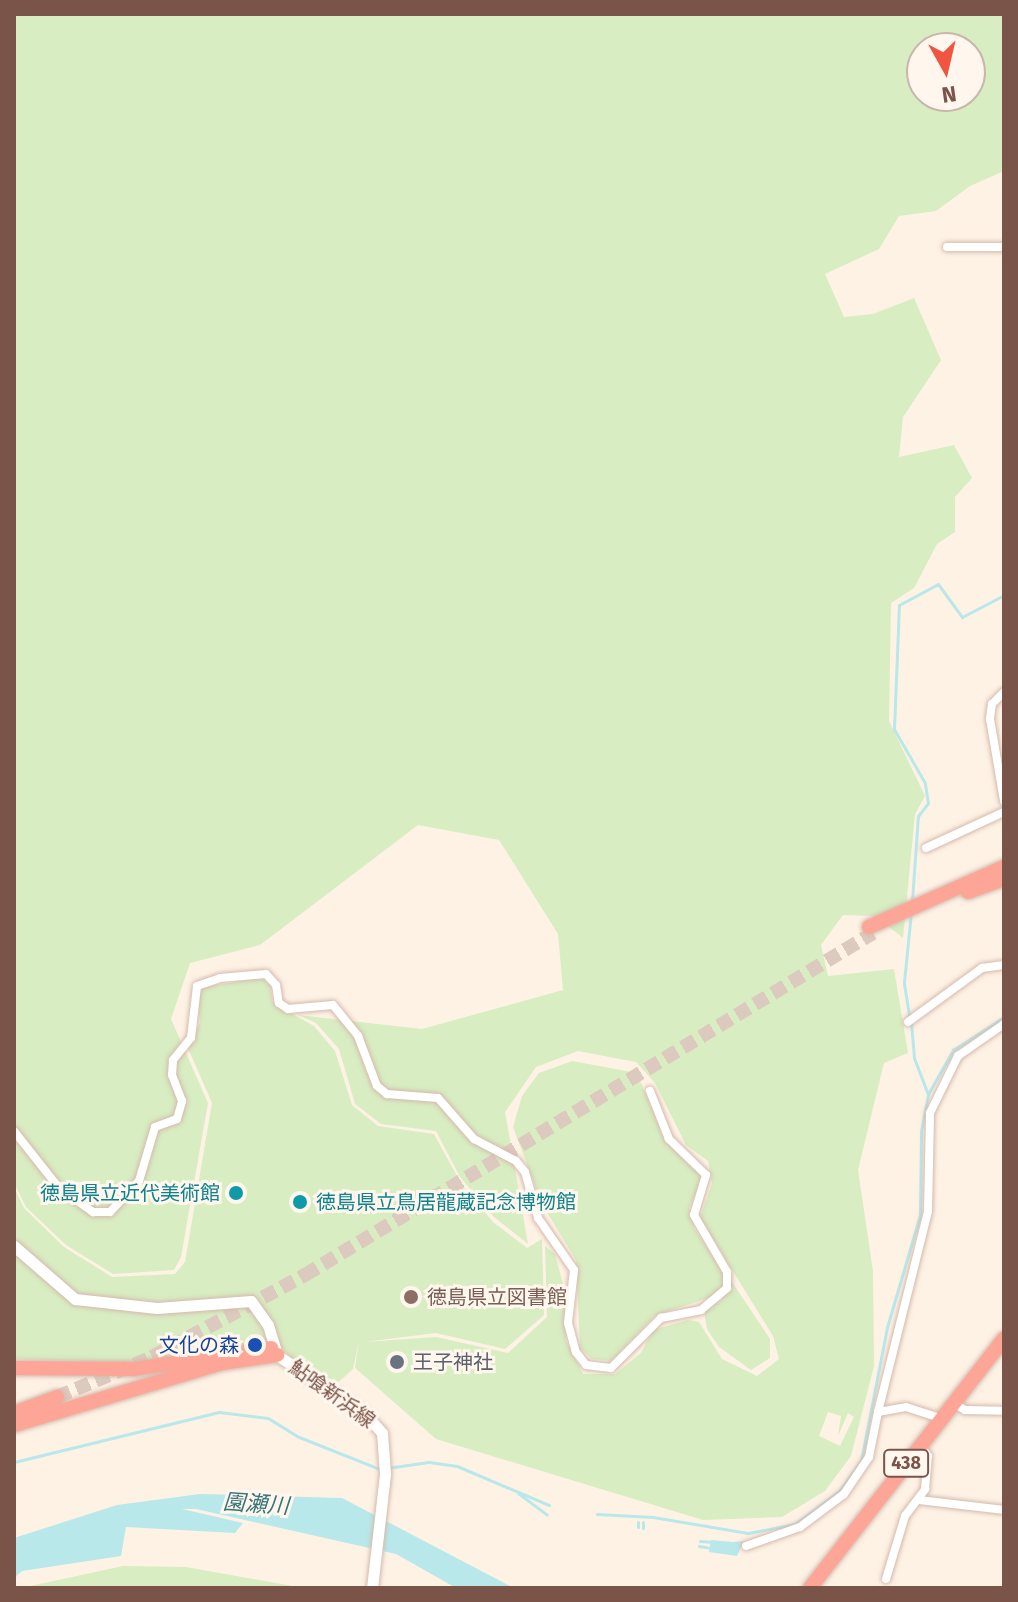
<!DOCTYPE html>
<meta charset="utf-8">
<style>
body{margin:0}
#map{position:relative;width:1018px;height:1602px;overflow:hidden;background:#fef2e5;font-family:"Fira Sans","Noto Sans JP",sans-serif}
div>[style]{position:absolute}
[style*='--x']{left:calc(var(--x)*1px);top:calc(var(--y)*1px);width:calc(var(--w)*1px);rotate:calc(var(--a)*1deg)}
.green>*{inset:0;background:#d8edc2}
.water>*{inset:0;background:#b8e8ea}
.stream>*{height:3px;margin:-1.5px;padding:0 1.5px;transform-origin:1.5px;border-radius:1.5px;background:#b8e8ea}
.highway-tunnel>*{height:14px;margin-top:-7px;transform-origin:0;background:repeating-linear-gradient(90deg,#ddcabe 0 14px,transparent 0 21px)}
.roads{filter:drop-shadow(0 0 2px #d4baac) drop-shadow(0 0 2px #d4baac)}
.street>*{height:8px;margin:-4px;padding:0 4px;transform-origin:4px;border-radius:4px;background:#fff}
.secondary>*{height:11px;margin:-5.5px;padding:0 5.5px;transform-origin:5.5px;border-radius:5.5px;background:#fff}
.highway>*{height:14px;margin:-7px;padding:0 7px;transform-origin:7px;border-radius:7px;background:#fda697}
.dots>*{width:22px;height:22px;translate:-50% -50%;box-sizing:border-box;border:4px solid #fff6ed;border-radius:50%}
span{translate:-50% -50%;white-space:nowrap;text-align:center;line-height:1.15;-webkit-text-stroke:6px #fff6ed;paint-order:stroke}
.shield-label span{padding:2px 6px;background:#fff6ed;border:2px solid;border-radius:6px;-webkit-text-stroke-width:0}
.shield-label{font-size:18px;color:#7a5448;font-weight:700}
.culture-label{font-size:20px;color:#0d838f}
.right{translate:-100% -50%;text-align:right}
.left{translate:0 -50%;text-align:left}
.education-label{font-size:20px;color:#785e54}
.transit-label{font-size:20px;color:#164399}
.worship-label{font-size:20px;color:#5b616d}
.street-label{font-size:20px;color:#7a5448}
.water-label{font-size:22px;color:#377579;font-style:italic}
.frame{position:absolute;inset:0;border:16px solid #7a5448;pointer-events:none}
.north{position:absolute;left:906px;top:32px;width:80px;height:80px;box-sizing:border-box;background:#fff6ed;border:2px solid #cab5ab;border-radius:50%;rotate:172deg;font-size:22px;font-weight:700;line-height:32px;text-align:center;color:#7a5448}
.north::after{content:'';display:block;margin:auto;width:28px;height:36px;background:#f15441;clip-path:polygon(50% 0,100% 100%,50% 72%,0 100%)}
</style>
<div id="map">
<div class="green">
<i style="clip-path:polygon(evenodd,14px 14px,1004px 14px,1004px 171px,970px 186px,936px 211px,899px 216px,879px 249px,825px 274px,844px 317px,873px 314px,914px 298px,941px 360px,903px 417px,899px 457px,954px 445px,972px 478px,955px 497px,955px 532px,937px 544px,914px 588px,891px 603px,889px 721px,925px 796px,915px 814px,903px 938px,875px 916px,843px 915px,821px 945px,828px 976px,894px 969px,908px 1053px,884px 1063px,858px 1170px,873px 1271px,874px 1366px,851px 1456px,825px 1491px,782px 1517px,703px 1520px,436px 1439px,355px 1368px,359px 1341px,353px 1369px,333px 1387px,300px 1367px,276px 1341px,152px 1363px,14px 1359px,14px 1187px,24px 1208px,64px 1247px,112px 1277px,175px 1274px,185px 1262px,212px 1103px,187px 1046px,200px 1023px,198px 997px,204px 987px,261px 978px,270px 985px,273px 1003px,314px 1026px,335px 1051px,352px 1105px,378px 1126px,434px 1134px,462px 1185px,493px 1222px,527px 1248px,542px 1239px,544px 1315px,505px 1349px,436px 1333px,364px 1342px,436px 1337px,508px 1353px,547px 1317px,545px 1246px,555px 1254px,564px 1288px,566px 1341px,583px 1374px,615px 1374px,641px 1353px,653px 1330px,688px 1320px,699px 1322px,722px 1359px,757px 1376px,779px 1359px,773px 1336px,700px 1218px,712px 1183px,708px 1161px,686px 1145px,655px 1083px,636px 1062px,578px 1051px,536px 1067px,505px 1112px,528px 1244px,494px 1217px,460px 1177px,436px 1131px,381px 1124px,355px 1104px,339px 1049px,316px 1023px,298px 1015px,422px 1029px,563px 990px,558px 934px,499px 840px,418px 825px,260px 945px,190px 963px,171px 1019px,208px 1103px,181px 1257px,174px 1270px,113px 1274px,66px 1245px,26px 1207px,14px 1183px,14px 14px,922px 48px,970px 48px,970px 96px,922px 96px,922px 48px,14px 14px,828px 1412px,841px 1416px,838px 1436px,848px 1413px,854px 1417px,840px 1446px,819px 1436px,828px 1412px)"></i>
<i style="clip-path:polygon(572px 1061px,637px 1073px,665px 1141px,700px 1168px,703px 1177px,689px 1208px,694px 1228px,724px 1273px,723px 1288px,712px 1297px,656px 1315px,611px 1361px,592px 1359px,580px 1348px,576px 1260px,542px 1204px,513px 1127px,522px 1096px,539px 1073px)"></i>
<i style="clip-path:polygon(730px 1279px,770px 1339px,770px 1358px,751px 1370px,719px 1347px,707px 1329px,704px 1312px,722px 1300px)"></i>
<i style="clip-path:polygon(123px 1566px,186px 1567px,304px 1588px,21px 1588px)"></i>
</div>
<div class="water">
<i style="clip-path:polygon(200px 1494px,342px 1498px,514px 1588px,456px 1588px,396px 1554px,196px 1509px,182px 1509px,243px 1523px,235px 1533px,126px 1527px,121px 1556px,22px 1571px,14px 1578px,14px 1538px,117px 1505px)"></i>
<i style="clip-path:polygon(711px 1540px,733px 1542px,744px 1541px,737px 1556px,709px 1552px)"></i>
</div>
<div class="stream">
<i style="--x:912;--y:901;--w:85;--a:-86"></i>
<i style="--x:918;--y:816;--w:16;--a:-52"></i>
<i style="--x:928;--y:803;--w:20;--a:-99"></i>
<i style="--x:925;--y:783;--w:62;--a:-119.9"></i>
<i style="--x:894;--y:729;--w:124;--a:-87.7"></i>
<i style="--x:899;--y:605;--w:44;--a:-28.3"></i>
<i style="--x:938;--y:584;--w:41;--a:54"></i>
<i style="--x:962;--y:617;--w:47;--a:-27.6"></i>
<i style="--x:909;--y:1015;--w:33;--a:-99"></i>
<i style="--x:904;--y:982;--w:70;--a:-84.3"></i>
<i style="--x:911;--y:1023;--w:35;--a:85"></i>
<i style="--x:914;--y:1058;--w:39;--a:69"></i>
<i style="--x:14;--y:1462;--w:211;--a:-13.7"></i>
<i style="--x:219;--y:1412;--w:49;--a:7"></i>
<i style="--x:268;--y:1418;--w:36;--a:32"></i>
<i style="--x:299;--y:1437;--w:87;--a:21.6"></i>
<i style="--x:387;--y:1468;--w:42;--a:-8.1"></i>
<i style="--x:429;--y:1462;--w:28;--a:8"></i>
<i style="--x:457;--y:1466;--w:100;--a:23"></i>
<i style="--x:518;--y:1493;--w:36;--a:37"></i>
<i style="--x:597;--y:1514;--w:56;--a:3.1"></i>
<i style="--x:653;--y:1517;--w:96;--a:9.6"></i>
<i style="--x:748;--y:1533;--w:48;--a:-10.8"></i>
<i style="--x:795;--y:1524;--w:55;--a:-36.9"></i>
<i style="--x:839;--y:1491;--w:37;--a:-54"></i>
<i style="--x:861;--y:1461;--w:136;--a:-79"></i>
<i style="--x:887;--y:1327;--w:117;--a:-73.6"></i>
<i style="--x:920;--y:1215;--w:84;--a:-89.3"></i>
<i style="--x:921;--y:1131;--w:38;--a:-79"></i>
<i style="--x:928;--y:1094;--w:51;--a:-60.4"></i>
<i style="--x:953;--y:1050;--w:61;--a:-32.9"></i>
<i style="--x:638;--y:1522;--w:5;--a:90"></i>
<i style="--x:643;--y:1522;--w:6;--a:90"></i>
<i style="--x:700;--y:1541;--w:14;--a:4"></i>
<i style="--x:699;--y:1546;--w:12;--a:9"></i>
</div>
<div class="highway-tunnel">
<i style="--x:57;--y:1397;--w:103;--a:-22.8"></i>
<i style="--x:152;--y:1357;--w:174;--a:-28.2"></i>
<i style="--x:305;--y:1275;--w:663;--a:-31.05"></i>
</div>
<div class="roads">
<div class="street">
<i style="--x:947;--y:247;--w:57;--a:0"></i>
<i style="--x:1004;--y:692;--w:17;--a:135"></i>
<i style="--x:992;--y:704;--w:15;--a:98"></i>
<i style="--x:990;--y:719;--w:83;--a:80.3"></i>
<i style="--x:926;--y:848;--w:86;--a:-24.8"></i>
<i style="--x:908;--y:1022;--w:92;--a:-36.1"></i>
<i style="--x:982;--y:968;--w:22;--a:-8"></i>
<i style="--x:14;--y:1131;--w:73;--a:51.7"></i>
<i style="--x:59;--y:1188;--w:42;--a:35.2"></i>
<i style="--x:93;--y:1212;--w:17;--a:0"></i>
<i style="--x:110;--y:1212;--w:42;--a:-46.9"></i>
<i style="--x:139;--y:1181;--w:56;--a:-73.5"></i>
<i style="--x:155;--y:1127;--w:23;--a:-20"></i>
<i style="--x:177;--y:1119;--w:19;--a:-74"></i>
<i style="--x:182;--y:1101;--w:28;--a:-111"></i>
<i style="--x:172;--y:1075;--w:15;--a:-86"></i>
<i style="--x:173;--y:1060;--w:28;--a:-51"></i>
<i style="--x:191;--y:1038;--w:52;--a:-83.4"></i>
<i style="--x:197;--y:986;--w:24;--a:-19"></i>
<i style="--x:220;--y:978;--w:46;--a:-5"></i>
<i style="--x:266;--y:974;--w:15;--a:48"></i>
<i style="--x:276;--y:985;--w:18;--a:81"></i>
<i style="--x:279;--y:1003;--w:11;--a:34"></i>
<i style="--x:288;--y:1009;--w:45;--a:-5.1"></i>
<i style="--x:333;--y:1005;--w:40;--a:51"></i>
<i style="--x:358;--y:1036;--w:53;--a:69.2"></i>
<i style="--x:377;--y:1086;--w:13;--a:39"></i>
<i style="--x:387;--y:1094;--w:51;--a:4.5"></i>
<i style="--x:438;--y:1098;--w:55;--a:48.7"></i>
<i style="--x:474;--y:1139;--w:47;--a:27.6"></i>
<i style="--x:516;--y:1161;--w:14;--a:51"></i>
<i style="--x:525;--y:1172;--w:48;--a:74.2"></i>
<i style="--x:538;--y:1218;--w:63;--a:55.3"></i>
<i style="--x:574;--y:1270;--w:53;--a:96.5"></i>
<i style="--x:568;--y:1323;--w:30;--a:75"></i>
<i style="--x:576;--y:1352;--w:16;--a:52"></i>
<i style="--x:586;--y:1365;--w:25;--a:7"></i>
<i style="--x:611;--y:1368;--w:71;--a:-45"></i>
<i style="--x:661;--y:1318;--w:41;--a:-11.3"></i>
<i style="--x:701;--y:1310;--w:34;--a:-40"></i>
<i style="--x:727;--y:1288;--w:16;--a:-90"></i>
<i style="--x:727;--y:1272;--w:66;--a:-120.1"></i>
<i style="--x:694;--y:1215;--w:42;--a:-73.3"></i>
<i style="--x:706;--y:1175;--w:52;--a:-135.8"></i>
<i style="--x:669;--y:1139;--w:52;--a:-111.6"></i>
<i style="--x:953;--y:1403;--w:14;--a:30"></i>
<i style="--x:965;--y:1410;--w:39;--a:1"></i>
<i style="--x:878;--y:1412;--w:207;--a:-76"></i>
<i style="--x:928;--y:1211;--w:98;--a:-88.8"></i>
<i style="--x:930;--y:1113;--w:64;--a:-63.8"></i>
<i style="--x:958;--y:1056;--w:56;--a:-34.8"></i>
<i style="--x:919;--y:1500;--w:86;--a:6.7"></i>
<i style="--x:746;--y:1546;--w:57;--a:-19.4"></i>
<i style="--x:800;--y:1527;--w:55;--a:-36.9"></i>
<i style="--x:844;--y:1494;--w:45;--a:-56"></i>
<i style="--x:869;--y:1457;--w:46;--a:-78.7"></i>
<i style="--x:878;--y:1412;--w:28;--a:-10"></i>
<i style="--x:906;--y:1407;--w:36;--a:18"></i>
<i style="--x:886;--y:1579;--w:66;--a:-73.2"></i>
<i style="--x:905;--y:1516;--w:34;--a:-53"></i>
<i style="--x:925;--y:1489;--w:33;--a:-85"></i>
<i style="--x:928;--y:1456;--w:14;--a:-126"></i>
</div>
<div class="secondary">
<i style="--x:14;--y:1246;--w:81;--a:41"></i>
<i style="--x:75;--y:1299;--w:82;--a:6.3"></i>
<i style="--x:157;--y:1308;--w:94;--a:-4.3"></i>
<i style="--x:251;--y:1301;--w:29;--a:55"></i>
<i style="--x:268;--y:1325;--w:31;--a:73"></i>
<i style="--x:277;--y:1355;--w:107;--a:34"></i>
<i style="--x:366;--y:1415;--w:24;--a:48"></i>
<i style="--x:382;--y:1433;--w:41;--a:85.8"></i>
<i style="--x:385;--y:1474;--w:115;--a:96.5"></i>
</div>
<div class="highway">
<i style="--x:968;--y:892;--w:38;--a:-20"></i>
<i style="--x:869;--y:927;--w:148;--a:-24"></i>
<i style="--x:14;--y:1368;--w:120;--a:0.5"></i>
<i style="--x:134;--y:1369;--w:139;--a:-8.7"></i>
<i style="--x:14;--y:1413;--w:46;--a:-20.4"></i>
<i style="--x:14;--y:1425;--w:217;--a:-16.6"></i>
<i style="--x:222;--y:1363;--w:56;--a:-8.3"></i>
<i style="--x:810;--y:1588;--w:316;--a:-52.1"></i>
</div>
</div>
<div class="dots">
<i style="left:236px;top:1193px;background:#0f9aa8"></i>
<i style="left:300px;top:1202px;background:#0f9aa8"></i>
<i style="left:411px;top:1297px;background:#8d6e63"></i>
<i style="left:255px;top:1345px;background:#1a4fb4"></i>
<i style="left:397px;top:1362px;background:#6b7280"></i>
</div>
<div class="shield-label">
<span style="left:906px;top:1463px">438</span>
</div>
<div class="culture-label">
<span class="right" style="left:220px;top:1193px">徳島県立近代美術館</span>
<span class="left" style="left:316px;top:1202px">徳島県立鳥居龍蔵記念博物館</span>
</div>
<div class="education-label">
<span class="left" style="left:427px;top:1297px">徳島県立図書館</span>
</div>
<div class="transit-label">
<span class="right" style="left:239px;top:1345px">文化の森</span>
</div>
<div class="worship-label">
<span class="left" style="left:413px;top:1362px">王子神社</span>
</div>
<div class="street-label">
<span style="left:332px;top:1394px;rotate:36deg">鮎喰新浜線</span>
</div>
<div class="water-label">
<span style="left:256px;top:1504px;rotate:4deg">園瀬川</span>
</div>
<div class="frame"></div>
<div class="north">N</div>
</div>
